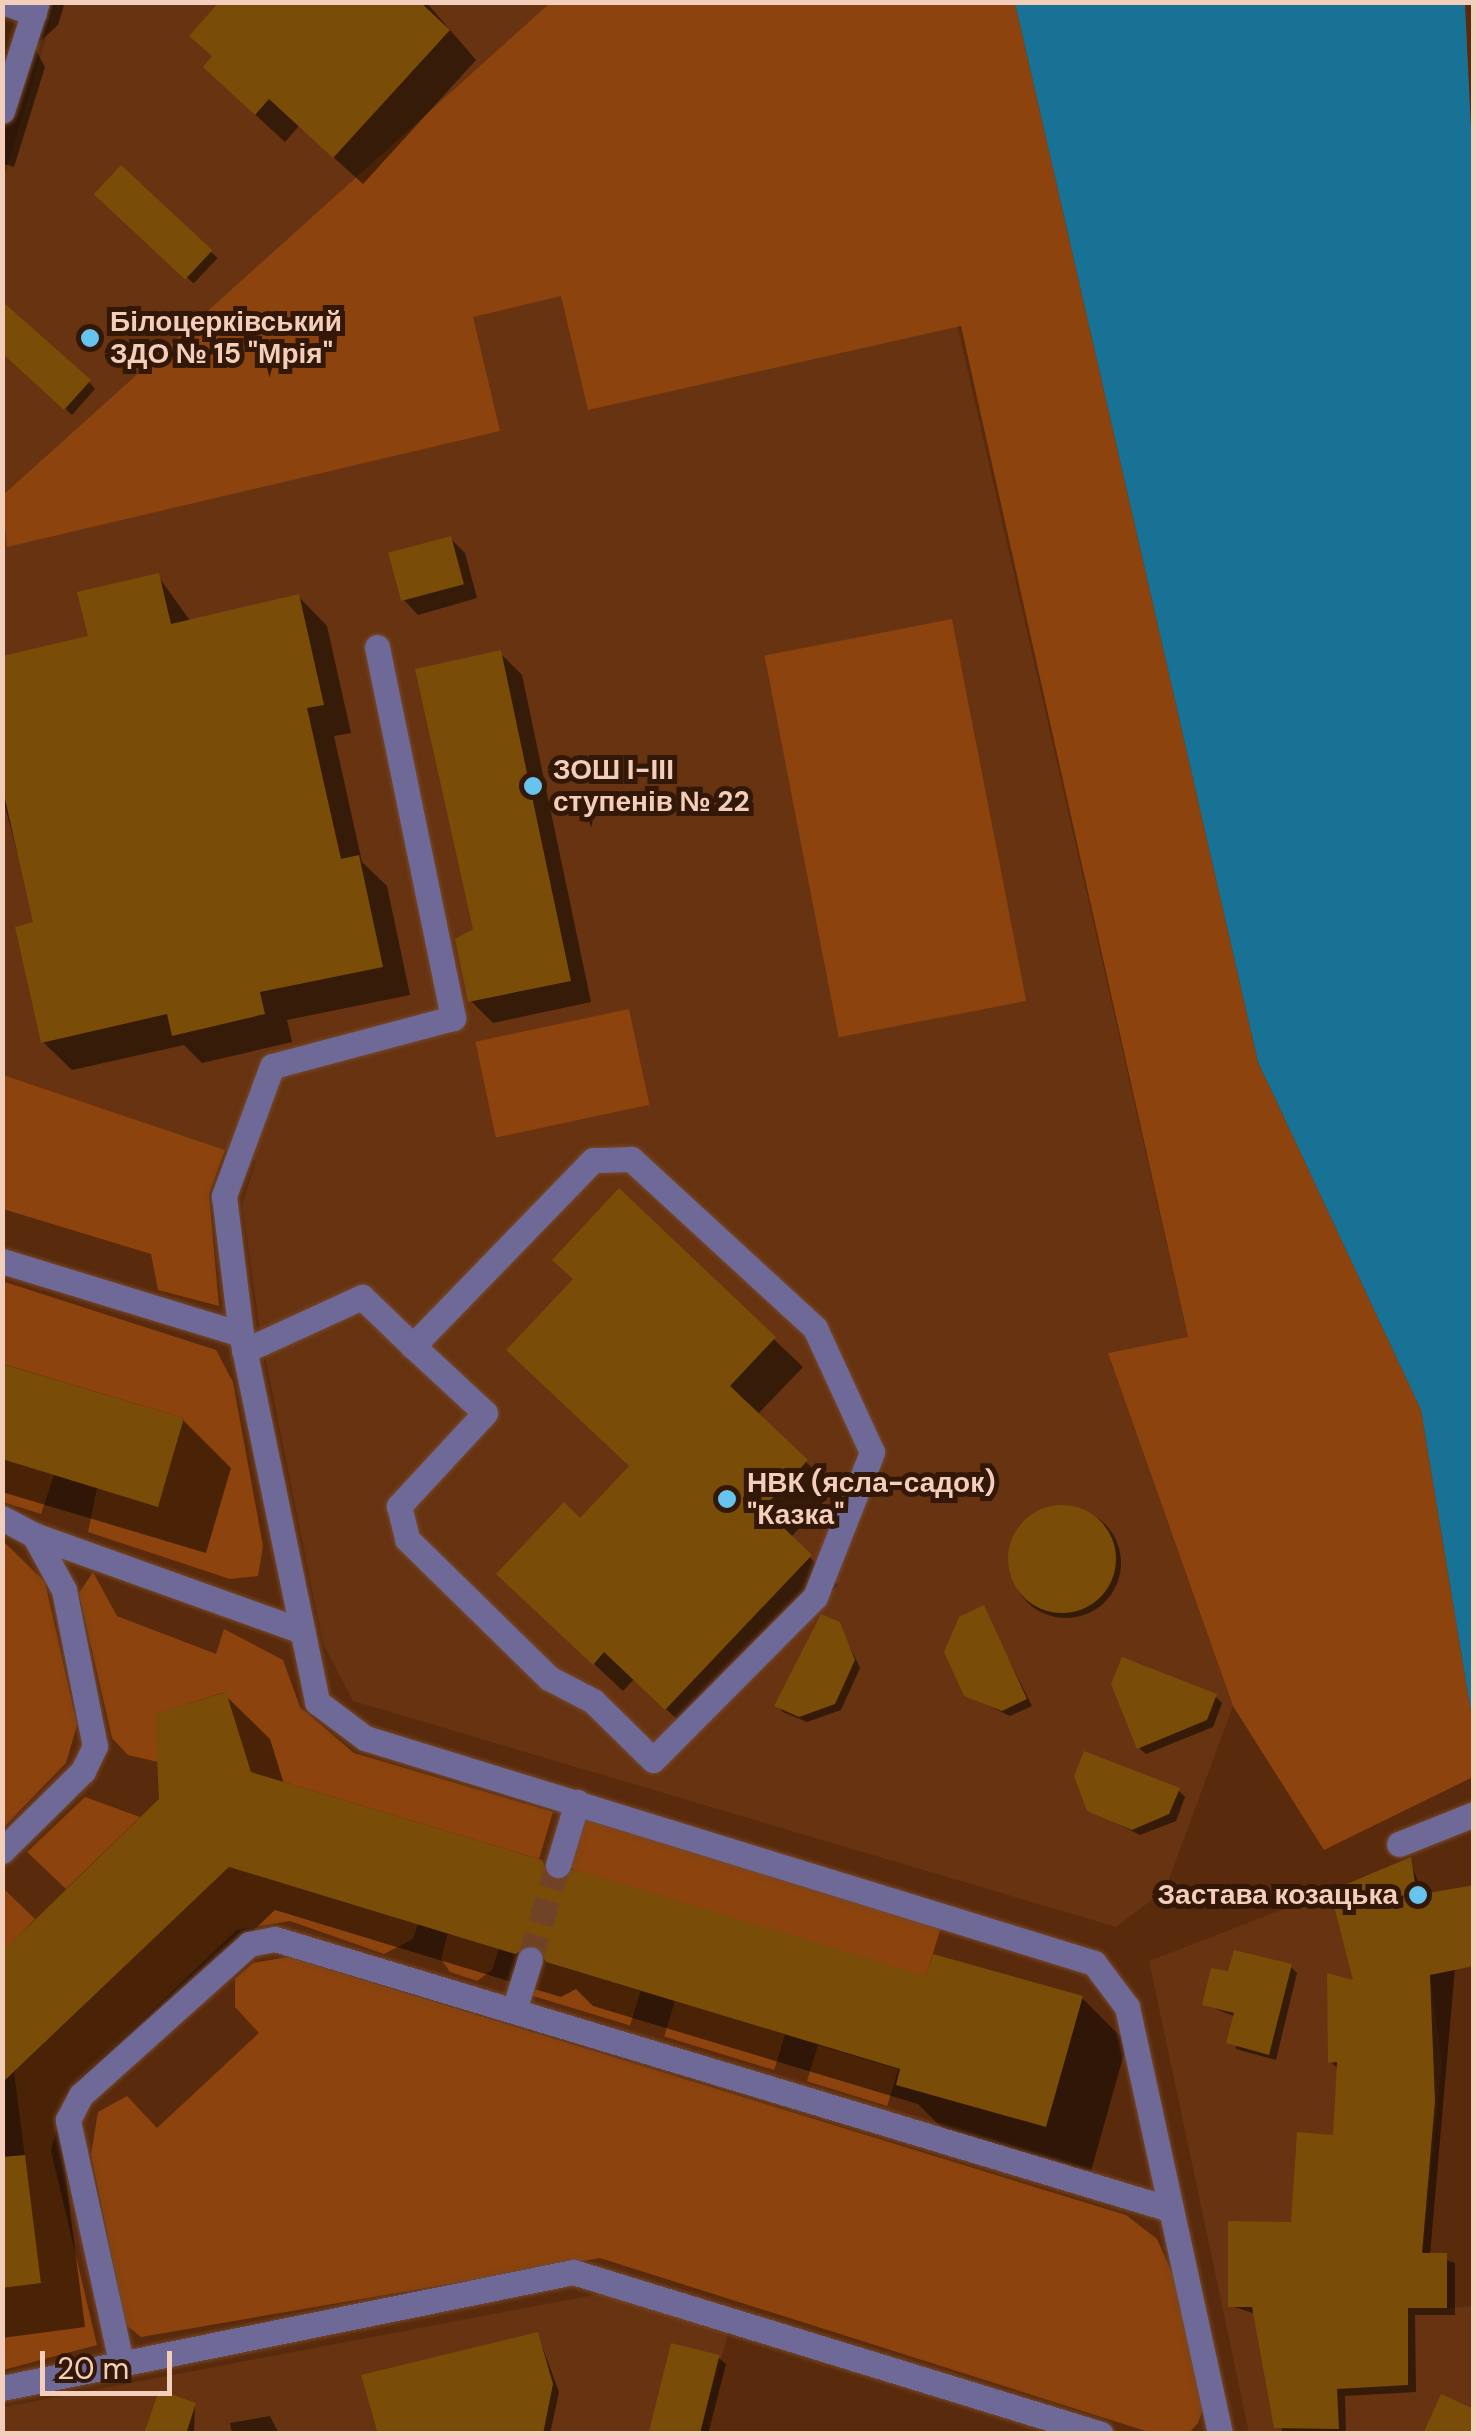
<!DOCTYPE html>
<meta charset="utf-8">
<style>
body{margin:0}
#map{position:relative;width:1476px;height:2436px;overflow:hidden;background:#592a0c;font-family:"DM Sans",sans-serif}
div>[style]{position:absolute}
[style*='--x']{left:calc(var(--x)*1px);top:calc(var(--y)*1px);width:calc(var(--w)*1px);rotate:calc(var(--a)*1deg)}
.built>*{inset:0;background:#673311}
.green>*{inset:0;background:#8c430d;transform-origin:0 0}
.water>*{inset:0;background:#187295}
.shadow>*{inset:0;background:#0007;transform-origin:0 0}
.round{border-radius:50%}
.building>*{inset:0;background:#794c08;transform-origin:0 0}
.minor-tunnel>*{height:25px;margin-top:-12.5px;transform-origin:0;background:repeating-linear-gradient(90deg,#704326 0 25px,transparent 0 37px)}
.roads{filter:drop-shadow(0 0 2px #75482b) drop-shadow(0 0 2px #75482b)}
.minor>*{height:25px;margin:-12.5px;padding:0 12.5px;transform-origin:12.5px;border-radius:12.5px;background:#6f6998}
.dots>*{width:28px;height:28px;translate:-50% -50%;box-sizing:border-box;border:5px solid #331808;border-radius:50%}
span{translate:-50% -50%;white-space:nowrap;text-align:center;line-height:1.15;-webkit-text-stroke:10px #331808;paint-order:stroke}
.poi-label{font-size:28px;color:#f3ceba;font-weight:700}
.left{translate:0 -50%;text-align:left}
.right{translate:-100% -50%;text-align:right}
.frame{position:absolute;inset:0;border:5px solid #f3ceba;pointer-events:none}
.scale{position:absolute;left:40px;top:2351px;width:132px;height:45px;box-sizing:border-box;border:5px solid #f3ceba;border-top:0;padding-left:12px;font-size:30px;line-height:35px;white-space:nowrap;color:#f3ceba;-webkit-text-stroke:8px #331808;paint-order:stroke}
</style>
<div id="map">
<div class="built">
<i style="clip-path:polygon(56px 3px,884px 3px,1188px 1338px,1108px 1353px,1233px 1706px,1165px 1890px,1116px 1927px,353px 1701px,323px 1644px,260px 1331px,242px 1204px,256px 1161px,3px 1075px,3px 180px)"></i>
<i style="clip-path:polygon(1330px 1891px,1344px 1944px,1381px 1982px,1431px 1982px,1442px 2062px,1423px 2252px,1447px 2253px,1447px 2308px,1473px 2306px,1473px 2433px,1249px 2433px,1149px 1961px)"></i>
<i style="clip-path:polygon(604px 2293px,728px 2334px,700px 2433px,3px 2434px,3px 2407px)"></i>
</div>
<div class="green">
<i style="clip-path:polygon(550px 3px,1015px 3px,1258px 1062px,1421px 1410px,1473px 1724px,1473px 1777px,1324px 1850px,1233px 1706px,1108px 1353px,1188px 1337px,961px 326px,588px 410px,561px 296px,473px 317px,500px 431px,7px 547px,2px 496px)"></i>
<i style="clip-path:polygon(3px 17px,18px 21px,3px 68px)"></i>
<i style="left:952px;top:619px;width:389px;height:191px;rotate:79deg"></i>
<i style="left:629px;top:1009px;width:98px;height:157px;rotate:78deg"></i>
<i style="clip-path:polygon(3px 1075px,225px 1150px,209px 1194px,219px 1306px,158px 1290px,151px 1254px,3px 1209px)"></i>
<i style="clip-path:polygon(2px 1281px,216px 1350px,233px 1382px,263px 1546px,258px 1576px,230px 1579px,88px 1532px,97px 1488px,158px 1506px,184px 1418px,3px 1364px)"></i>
<i style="clip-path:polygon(3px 1459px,54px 1475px,41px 1514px,3px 1502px)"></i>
<i style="clip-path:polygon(3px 1541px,45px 1582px,77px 1725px,66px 1763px,3px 1828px)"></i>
<i style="clip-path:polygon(93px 1572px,117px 1616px,216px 1654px,224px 1629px,283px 1660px,300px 1707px,354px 1753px,553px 1812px,539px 1859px,251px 1772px,225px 1692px,156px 1714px,158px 1762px,128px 1755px,112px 1738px,79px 1593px)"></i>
<i style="clip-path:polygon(85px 1797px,140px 1817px,66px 1889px,27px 1852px)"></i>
<i style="left:584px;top:1819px;width:373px;height:51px;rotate:17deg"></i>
<i style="clip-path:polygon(229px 1867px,418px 1924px,413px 1939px,384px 1954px,290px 1921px,237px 1930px,67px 2090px,51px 2151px,97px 2345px,3px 2370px,2px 2288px,41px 2282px,14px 2072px)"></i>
<i style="clip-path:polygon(2px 1887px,35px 1919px,3px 1952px,2px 1952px)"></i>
<i style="clip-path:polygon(448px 1933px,499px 1948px,492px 1970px,477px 1981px,450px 1972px,441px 1959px)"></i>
<i style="clip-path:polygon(288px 1957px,1126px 2215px,1157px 2239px,1173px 2275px,1203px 2408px,1198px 2423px,1189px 2433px,1152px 2433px,600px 2258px,141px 2337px,126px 2325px,91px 2154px,98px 2112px,127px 2096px,157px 2128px,259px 2033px,235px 2007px,235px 1979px,253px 1963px)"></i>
<i style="left:542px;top:1961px;width:103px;height:36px;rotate:17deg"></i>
<i style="left:675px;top:2001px;width:115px;height:37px;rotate:17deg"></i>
<i style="left:818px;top:2045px;width:84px;height:38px;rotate:17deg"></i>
</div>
<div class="water">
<i style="clip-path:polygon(1015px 3px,1465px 3px,1474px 192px,1473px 1724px,1421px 1410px,1258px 1062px)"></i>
</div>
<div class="shadow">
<i style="clip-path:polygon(2px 2px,65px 2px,58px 25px,34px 47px,45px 67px,14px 167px,2px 163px)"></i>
<i style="clip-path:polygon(223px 2px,426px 2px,476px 60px,363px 184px,299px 126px,285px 142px,234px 95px,214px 57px)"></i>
<i style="left:121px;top:168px;width:132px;height:35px;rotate:43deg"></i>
<i style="clip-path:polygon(2px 351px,89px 382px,95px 389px,72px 415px)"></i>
<i style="clip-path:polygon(450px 538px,465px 553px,477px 598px,418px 615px,404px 600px)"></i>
<i style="clip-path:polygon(158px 576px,191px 622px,299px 597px,327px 626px,351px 733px,334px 736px,362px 862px,387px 886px,410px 995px,287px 1020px,292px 1042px,202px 1063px,184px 1045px,72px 1070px,43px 1042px,36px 924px,2px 795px,2px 658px,90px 638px)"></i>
<i style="clip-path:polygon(500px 653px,522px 675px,591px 1002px,493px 1023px,471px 1001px)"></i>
<i style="clip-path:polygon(619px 1192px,803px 1367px,757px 1415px,835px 1490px,790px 1538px,838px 1585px,695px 1736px,634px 1679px,623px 1691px,528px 1602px,580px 1521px,631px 1467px,576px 1280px)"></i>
<i style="clip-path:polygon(2px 1365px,183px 1420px,231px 1468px,206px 1553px,2px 1492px)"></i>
<i class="round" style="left:1011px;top:1508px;width:110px;height:110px"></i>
<i style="clip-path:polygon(983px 1608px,1032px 1706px,1010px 1716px,966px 1695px)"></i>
<i style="clip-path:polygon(839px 1624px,860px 1668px,841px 1710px,807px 1722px,783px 1712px,777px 1705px)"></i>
<i style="clip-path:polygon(225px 1695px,270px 1739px,284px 1784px,541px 1862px,559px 1880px,928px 1979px,1082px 1998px,1127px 2043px,1091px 2171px,943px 2129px,918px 2104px,593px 2006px,576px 1989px,561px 1997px,275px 1910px,58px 2117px,85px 2327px,2px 2338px,2px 1955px,161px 1800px)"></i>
<i style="clip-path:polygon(1215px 1696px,1222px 1703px,1213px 1727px,1146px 1754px,1139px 1748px)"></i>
<i style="clip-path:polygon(1178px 1790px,1185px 1797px,1176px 1821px,1140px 1835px,1090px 1810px)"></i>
<i style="clip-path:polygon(1410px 1860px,1423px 1896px,1461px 1899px,1430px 2255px,1455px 2263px,1455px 2315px,1415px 2315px,1416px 2392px,1345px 2396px,1346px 2434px,1283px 2434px,1256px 2314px,1231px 2306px,1293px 2224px,1335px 2138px,1339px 2070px,1331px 2062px)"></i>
<i style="clip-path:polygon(1291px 1967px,1297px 1973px,1276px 2060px,1236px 2049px,1236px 2017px,1204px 2004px,1230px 1974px)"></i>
<i style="clip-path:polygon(538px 2335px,559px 2392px,550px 2434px,381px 2434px,364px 2376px)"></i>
<i style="clip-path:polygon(719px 2358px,726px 2364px,708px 2434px,651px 2434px)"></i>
<i style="clip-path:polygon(195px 2405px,194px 2434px,147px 2434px)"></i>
<i style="clip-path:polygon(270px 2416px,279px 2434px,232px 2434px,230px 2423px)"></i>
</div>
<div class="building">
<i style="clip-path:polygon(219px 2px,420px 2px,450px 30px,333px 158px,269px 99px,255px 115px,203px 67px,212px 56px,189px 36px)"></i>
<i style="left:121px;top:165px;width:125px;height:40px;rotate:43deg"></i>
<i style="clip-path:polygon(2px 301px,91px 380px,64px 410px,2px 353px)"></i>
<i style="left:451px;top:536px;width:50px;height:65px;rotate:75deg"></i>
<i style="clip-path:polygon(159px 573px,171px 624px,299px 594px,324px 705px,307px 708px,341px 859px,359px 855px,383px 967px,260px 992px,265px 1014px,172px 1036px,167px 1014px,41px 1043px,15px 927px,33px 922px,2px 786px,2px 656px,88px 636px,77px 592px)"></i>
<i style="clip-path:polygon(501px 650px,571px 981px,468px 1002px,455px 939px,473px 929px,415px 669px)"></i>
<i style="clip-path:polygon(619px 1188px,776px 1337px,730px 1386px,808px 1460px,763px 1508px,812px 1555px,665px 1710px,604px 1652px,593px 1665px,496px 1574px,564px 1502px,580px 1518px,629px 1466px,506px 1350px,573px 1279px,552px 1260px)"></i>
<i style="clip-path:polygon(2px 1364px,184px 1418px,158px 1507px,2px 1459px)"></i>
<i class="round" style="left:1008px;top:1505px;width:108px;height:108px"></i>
<i style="clip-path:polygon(984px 1605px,1027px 1699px,1002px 1711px,964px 1696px,944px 1652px,959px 1617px)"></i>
<i style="clip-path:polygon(821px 1614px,840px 1622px,855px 1660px,835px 1704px,799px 1717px,774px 1706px)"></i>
<i style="clip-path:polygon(1122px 1657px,1217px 1694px,1207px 1720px,1137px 1749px,1111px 1684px)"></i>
<i style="clip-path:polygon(226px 1692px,251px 1772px,542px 1860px,552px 1880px,574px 1869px,926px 1976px,933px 1954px,1083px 1996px,1046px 2127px,896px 2085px,900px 2069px,546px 1962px,536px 1944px,515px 1954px,229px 1867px,2px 2083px,2px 1952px,159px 1799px,155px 1714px)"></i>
<i style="clip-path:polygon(1084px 1751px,1180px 1788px,1169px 1814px,1132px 1830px,1087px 1811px,1074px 1776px)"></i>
<i style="clip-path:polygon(1411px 1857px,1417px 1895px,1474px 1885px,1474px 1966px,1430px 1975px,1435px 2101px,1422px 2253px,1447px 2253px,1447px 2308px,1408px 2308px,1408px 2385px,1337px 2389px,1339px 2429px,1274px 2428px,1252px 2307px,1228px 2307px,1228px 2221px,1291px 2222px,1297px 2132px,1333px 2135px,1337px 2062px,1328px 2063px,1327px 1973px,1353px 1980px,1330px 1891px)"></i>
<i style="clip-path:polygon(1234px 1950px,1292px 1964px,1269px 2055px,1226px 2043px,1234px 2013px,1202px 2005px,1211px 1968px,1228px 1971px)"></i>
<i style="clip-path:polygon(25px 2155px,41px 2283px,2px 2288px,2px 2157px)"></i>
<i style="clip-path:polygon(538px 2332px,553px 2384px,543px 2434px,378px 2434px,361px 2375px)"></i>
<i style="left:671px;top:2343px;width:50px;height:94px;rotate:14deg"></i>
<i style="clip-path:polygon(159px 2390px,196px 2403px,186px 2434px,144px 2434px)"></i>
<i style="clip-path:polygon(1441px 2394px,1474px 2409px,1474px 2434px,1423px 2434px)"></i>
</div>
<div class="minor-tunnel">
<i style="--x:530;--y:1959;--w:98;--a:-73.4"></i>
</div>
<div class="roads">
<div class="minor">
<i style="--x:3;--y:2;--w:33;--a:20"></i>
<i style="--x:2;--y:111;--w:114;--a:-72.2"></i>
<i style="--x:377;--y:647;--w:379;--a:78.4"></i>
<i style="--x:453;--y:1018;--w:187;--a:165.1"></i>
<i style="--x:272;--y:1066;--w:139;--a:110.3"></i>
<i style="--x:224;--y:1196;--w:139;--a:83"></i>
<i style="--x:241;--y:1334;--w:376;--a:78.3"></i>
<i style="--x:317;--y:1702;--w:60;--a:36.9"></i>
<i style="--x:365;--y:1738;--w:763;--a:17.15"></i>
<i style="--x:1094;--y:1963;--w:55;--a:53.1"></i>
<i style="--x:1127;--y:2007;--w:437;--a:77.7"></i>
<i style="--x:2;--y:1261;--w:250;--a:17"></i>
<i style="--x:244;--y:1351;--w:130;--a:-24.6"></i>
<i style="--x:362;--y:1297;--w:71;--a:43.9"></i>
<i style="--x:413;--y:1346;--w:98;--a:42.9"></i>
<i style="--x:485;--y:1413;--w:127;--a:132.8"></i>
<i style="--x:399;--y:1506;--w:34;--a:76"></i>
<i style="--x:407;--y:1539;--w:199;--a:44.4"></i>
<i style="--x:549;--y:1678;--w:50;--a:27.6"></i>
<i style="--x:593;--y:1701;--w:84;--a:44.5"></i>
<i style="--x:653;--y:1760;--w:230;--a:-45.2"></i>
<i style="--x:815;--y:1597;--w:156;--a:-68.5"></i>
<i style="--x:872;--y:1452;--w:136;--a:-114.7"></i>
<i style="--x:815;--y:1328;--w:250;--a:-137.4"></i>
<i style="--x:631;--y:1159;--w:38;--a:178"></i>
<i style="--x:593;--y:1160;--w:259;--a:134.1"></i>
<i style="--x:2;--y:1518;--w:36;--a:28"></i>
<i style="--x:34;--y:1535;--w:63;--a:61.4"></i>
<i style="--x:64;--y:1590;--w:159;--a:78.8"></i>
<i style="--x:95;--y:1746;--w:28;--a:116"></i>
<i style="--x:83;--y:1771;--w:114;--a:135.4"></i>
<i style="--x:34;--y:1535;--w:278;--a:19.7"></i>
<i style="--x:1399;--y:1844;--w:81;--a:-21.8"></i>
<i style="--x:558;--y:1865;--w:66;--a:-73.2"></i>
<i style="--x:515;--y:2007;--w:50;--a:-72.6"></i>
<i style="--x:121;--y:2362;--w:248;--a:-102.4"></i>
<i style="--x:68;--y:2120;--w:28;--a:-63"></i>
<i style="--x:81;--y:2095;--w:226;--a:-41.9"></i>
<i style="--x:249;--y:1944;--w:26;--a:-11"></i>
<i style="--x:275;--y:1939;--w:935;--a:16.79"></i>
<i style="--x:2;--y:2388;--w:583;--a:-11.48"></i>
<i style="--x:573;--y:2272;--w:552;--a:17.06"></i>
</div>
</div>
<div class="dots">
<i style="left:90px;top:338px;background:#66c4ef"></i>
<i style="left:533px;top:786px;background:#66c4ef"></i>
<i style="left:727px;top:1499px;background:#66c4ef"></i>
<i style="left:1418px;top:1895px;background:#66c4ef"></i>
</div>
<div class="poi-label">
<span class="left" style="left:110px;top:338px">Білоцерківський<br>ЗДО № 15 "Мрія"</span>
<span class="left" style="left:553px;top:786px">ЗОШ І-ІІІ<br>ступенів № 22</span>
<span class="left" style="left:747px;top:1499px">НВК (ясла-садок)<br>"Казка"</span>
<span class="right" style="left:1398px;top:1895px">Застава козацька</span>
</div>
<div class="frame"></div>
<div class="scale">20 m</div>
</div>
